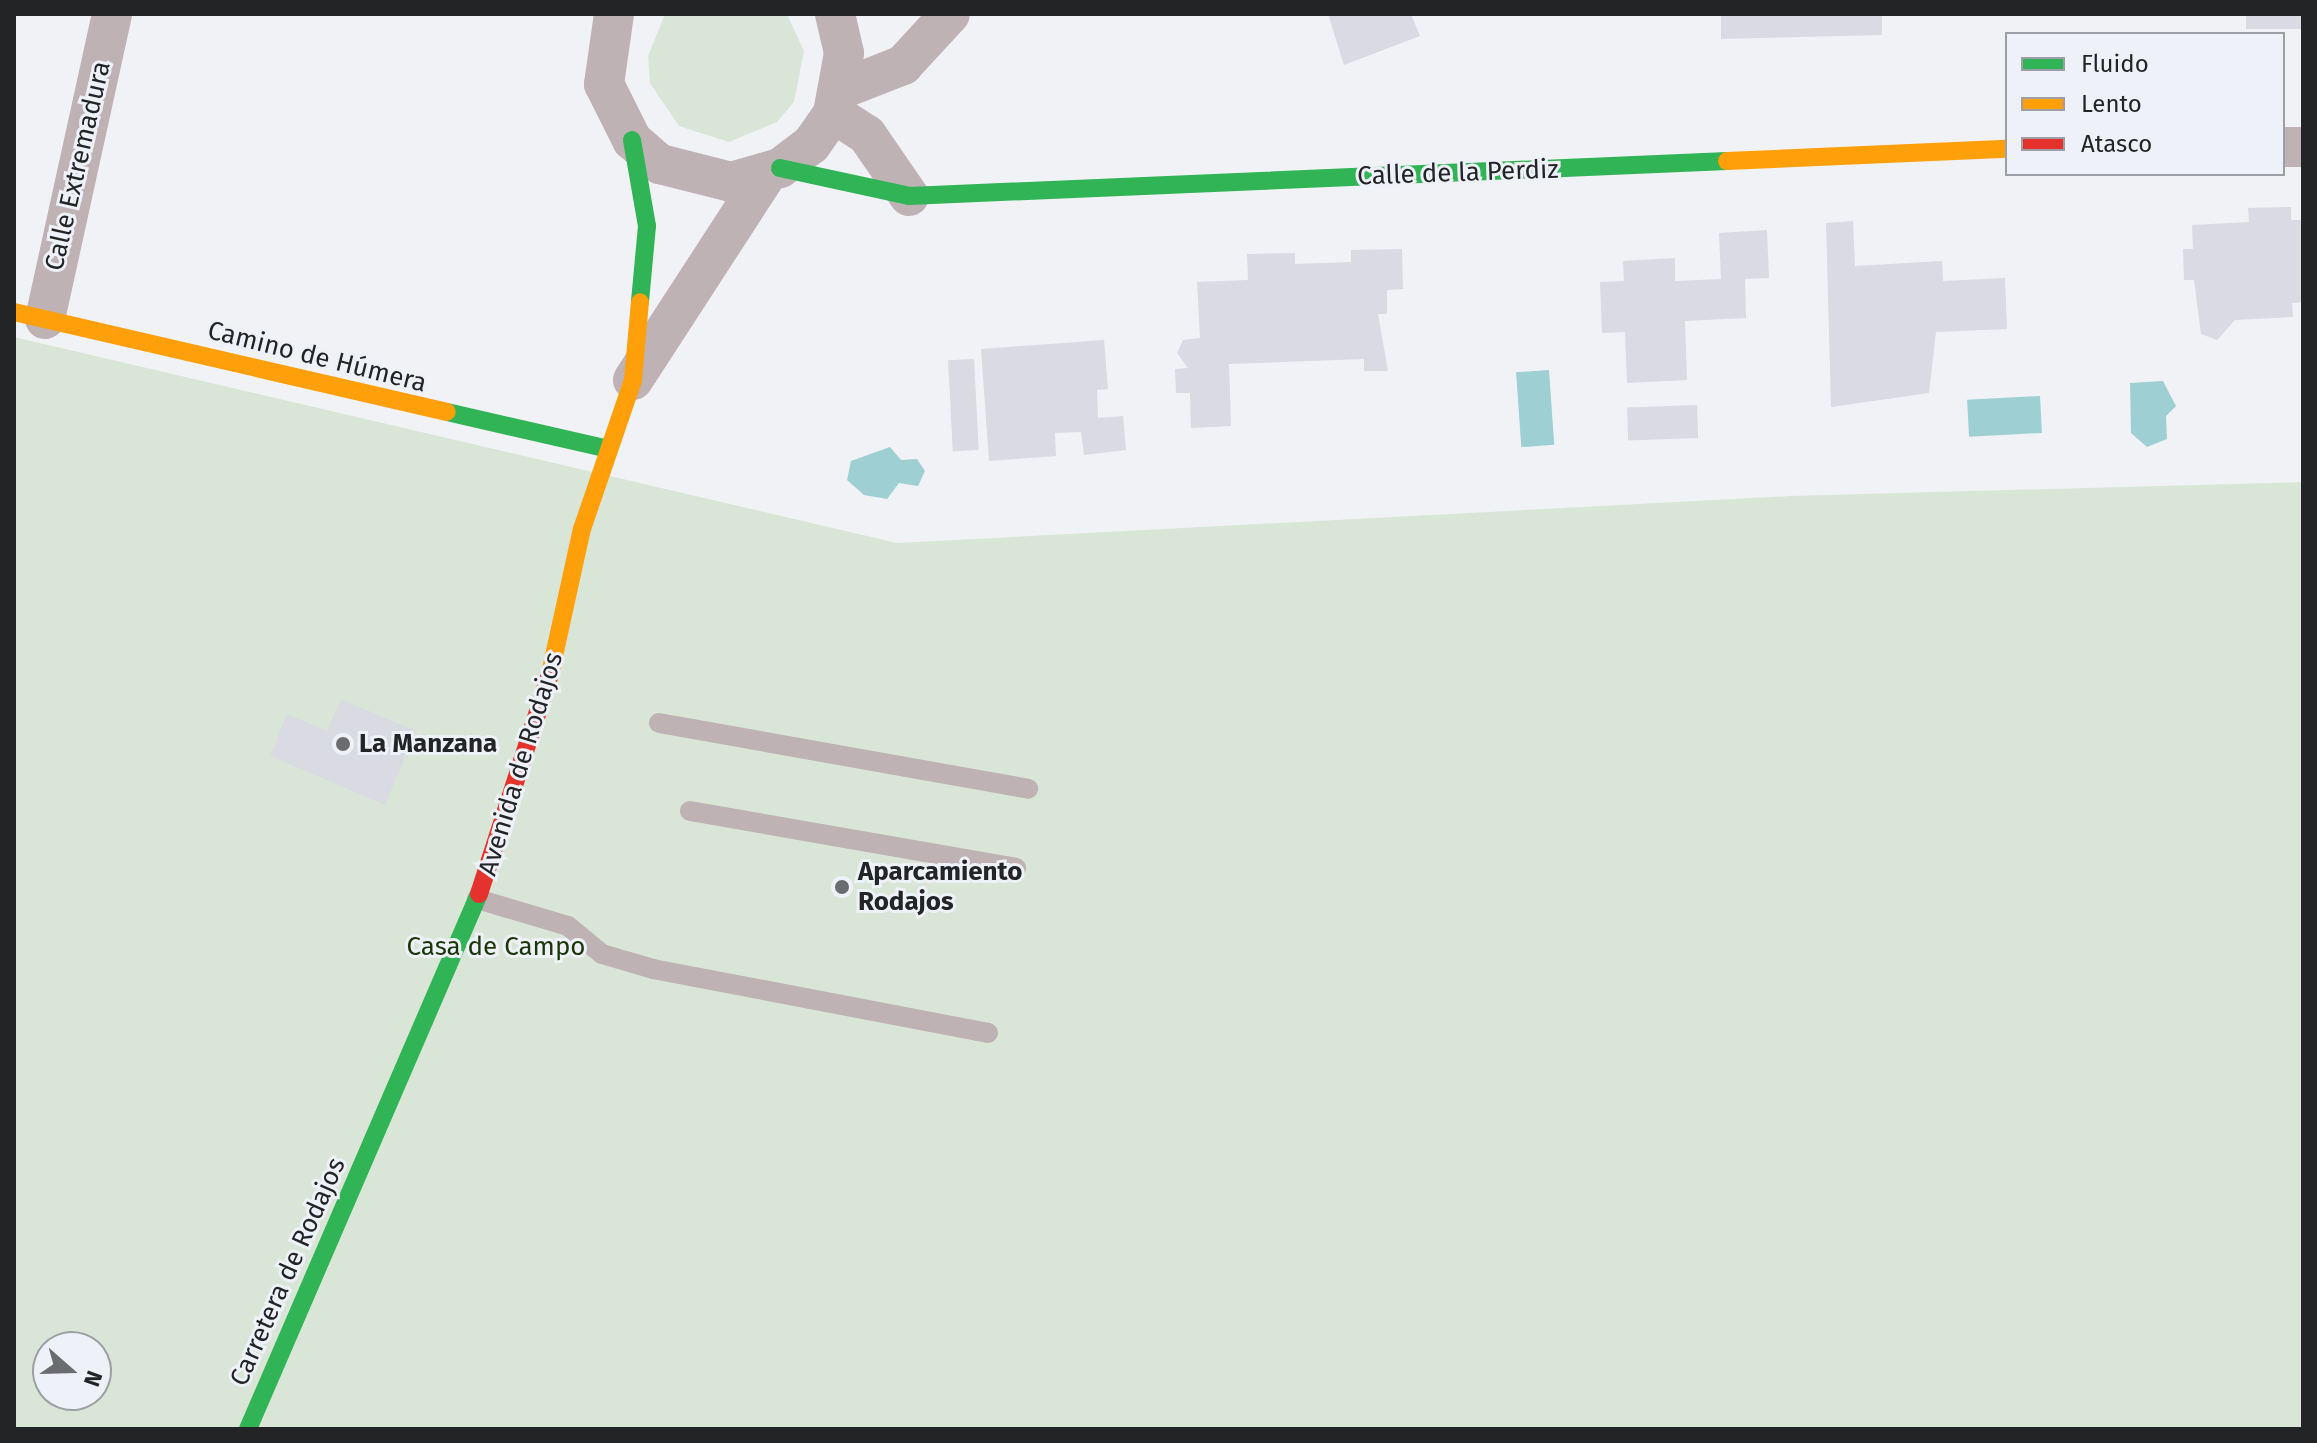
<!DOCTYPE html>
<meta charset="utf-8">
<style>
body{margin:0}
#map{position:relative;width:2317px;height:1443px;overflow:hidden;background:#f1f2f6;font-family:"Fira Sans",sans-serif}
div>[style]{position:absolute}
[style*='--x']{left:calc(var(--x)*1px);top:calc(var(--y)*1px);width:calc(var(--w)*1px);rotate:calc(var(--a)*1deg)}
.green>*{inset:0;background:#d9e6d7}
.water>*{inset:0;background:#9dcfd3;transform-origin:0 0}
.building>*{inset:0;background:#d9dae2;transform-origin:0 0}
.lane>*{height:20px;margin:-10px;padding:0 10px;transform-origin:10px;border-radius:10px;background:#beb2b5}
.street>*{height:40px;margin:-20px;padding:0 20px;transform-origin:20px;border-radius:20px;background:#beb2b5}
.fast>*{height:18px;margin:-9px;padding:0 9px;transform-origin:9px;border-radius:9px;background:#30b455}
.slow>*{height:18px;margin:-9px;padding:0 9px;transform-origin:9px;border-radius:9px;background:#ff9f0a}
.jam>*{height:18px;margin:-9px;padding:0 9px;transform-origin:9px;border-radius:9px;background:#e5322d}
.dots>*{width:22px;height:22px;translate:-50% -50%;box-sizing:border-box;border:4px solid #eff1f8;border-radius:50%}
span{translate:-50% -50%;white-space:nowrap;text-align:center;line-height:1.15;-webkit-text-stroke:6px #eff1f8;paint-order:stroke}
.street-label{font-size:26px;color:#232426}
.poi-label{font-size:26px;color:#232426;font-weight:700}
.left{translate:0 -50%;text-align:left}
.park-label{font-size:26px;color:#1a3707}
.frame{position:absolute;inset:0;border:16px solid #232426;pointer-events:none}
.legend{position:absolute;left:2005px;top:32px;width:280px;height:144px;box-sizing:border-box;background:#eff1f8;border:2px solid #9d9fa4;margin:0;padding:10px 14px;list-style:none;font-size:24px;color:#232426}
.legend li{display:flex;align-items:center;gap:16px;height:40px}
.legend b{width:40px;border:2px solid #9d9fa4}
.north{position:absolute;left:32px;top:1331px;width:80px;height:80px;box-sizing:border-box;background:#eff1f8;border:2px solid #9d9fa4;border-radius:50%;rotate:110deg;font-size:22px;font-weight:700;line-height:32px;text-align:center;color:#232426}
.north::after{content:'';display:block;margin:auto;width:28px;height:36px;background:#6b6c6f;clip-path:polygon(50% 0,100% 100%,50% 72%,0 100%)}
</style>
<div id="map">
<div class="green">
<i style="clip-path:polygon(665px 14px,787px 14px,804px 51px,794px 102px,777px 122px,729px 142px,679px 126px,650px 83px,648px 56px)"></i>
<i style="clip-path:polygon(evenodd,14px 337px,897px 543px,1791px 496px,2303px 482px,2303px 1429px,14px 1429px,14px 337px,48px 1347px,96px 1347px,96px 1395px,48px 1395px,48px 1347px)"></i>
</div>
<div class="water">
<i style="left:1549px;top:370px;width:75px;height:33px;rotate:86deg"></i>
<i style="clip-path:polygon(2163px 381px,2176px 406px,2166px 416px,2167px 439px,2147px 447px,2131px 433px,2130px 383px)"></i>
<i style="left:2040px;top:396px;width:37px;height:73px;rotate:87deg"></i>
<i style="clip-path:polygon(890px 447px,901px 460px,917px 459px,925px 471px,918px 486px,899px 483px,887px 499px,864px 495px,847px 480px,851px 461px)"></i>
</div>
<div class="building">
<i style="clip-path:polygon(1328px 14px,1411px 14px,1420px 36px,1344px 65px)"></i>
<i style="clip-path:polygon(1721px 14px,1882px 14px,1882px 35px,1721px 39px)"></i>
<i style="left:2246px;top:14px;width:57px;height:15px"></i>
<i style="clip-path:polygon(2291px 207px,2291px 220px,2303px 220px,2303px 302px,2292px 303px,2293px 317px,2235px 320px,2217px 340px,2201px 334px,2194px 280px,2184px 280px,2183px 249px,2193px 249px,2192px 225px,2249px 222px,2248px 208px)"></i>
<i style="clip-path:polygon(1853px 221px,1855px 266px,1942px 261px,1943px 281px,2005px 278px,2007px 329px,1936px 332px,1929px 393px,1831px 407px,1826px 223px)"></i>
<i style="clip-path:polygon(1767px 230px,1769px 278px,1745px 279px,1746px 318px,1685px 321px,1687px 380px,1627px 383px,1625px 332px,1602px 333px,1600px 282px,1624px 281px,1623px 261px,1675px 258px,1675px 281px,1721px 279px,1719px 233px)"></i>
<i style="clip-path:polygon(1402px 249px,1403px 289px,1387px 290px,1387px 314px,1378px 314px,1388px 371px,1364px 371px,1364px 359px,1229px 364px,1231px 426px,1191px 428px,1190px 393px,1176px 393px,1175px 369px,1188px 368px,1177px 353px,1183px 340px,1200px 338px,1197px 282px,1248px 280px,1247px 254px,1295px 253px,1295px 264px,1351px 262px,1351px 250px)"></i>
<i style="clip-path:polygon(1104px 340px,1108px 389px,1097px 390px,1098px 418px,1123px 416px,1126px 450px,1084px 455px,1081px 432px,1055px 433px,1056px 456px,989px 461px,981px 349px)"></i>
<i style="left:974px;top:359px;width:91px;height:26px;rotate:87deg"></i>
<i style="left:1697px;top:405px;width:33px;height:70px;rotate:88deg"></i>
<i style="clip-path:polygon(341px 699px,416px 731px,385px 805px,270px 756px,287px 714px,327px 731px)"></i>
</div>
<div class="lane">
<i style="--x:659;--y:723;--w:375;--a:10.1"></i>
<i style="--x:690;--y:811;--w:331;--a:9.9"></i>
<i style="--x:477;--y:899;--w:95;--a:16.5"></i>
<i style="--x:568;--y:926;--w:44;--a:39.5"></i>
<i style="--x:602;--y:954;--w:53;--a:16.4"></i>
<i style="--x:653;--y:969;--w:341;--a:10.8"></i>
</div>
<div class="street">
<i style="--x:614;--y:14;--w:71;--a:98.1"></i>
<i style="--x:604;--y:84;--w:63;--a:63.4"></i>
<i style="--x:632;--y:140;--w:37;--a:41"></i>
<i style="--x:660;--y:164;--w:73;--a:14.2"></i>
<i style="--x:731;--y:182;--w:51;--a:-15.9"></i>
<i style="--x:780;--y:168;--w:39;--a:-37"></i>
<i style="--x:811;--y:145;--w:39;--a:-55"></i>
<i style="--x:833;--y:113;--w:61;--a:-79.6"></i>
<i style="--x:844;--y:53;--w:40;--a:-103"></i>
<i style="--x:842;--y:89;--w:66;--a:-21.5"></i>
<i style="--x:903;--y:65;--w:69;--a:-47.3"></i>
<i style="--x:833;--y:113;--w:40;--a:32.9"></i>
<i style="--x:867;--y:135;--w:74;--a:55.5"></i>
<i style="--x:2283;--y:147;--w:20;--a:0"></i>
<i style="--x:45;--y:319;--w:312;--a:-77.6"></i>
<i style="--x:633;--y:380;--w:246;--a:-57"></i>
</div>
<div class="fast">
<i style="--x:632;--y:140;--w:87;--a:80.1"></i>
<i style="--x:647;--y:226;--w:76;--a:95.3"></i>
<i style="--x:780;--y:168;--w:132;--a:12.2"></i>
<i style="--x:909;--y:196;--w:819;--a:-2.45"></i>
<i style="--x:447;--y:412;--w:166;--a:12.9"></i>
<i style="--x:248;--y:1429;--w:583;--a:-66.65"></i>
</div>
<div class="slow">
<i style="--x:1727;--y:161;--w:280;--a:-2.5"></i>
<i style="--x:14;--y:312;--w:444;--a:13"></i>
<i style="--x:550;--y:674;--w:148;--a:-77.6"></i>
<i style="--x:582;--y:529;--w:157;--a:-71.1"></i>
<i style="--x:633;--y:380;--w:78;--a:-84.9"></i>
</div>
<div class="jam">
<i style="--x:479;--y:894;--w:231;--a:-72.1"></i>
</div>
<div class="dots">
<i style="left:343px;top:744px;background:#6b6c6f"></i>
<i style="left:842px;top:887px;background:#6b6c6f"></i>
</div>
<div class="street-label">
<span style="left:78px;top:166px;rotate:-77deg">Calle Extremadura</span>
<span style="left:1458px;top:173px;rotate:-2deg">Calle de la Perdiz</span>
<span style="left:317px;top:357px;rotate:14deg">Camino de Húmera</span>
<span style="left:521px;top:764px;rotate:-73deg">Avenida de Rodajos</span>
<span style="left:288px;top:1272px;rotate:-66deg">Carretera de Rodajos</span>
</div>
<div class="poi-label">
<span class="left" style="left:359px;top:744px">La Manzana</span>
<span class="left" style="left:858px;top:887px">Aparcamiento<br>Rodajos</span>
</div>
<div class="park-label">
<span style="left:496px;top:947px">Casa de Campo</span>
</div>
<div class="frame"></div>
<ul class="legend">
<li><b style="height:10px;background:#30b455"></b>Fluido</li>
<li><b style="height:10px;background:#ff9f0a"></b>Lento</li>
<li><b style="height:10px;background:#e5322d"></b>Atasco</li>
</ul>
<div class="north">N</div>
</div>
